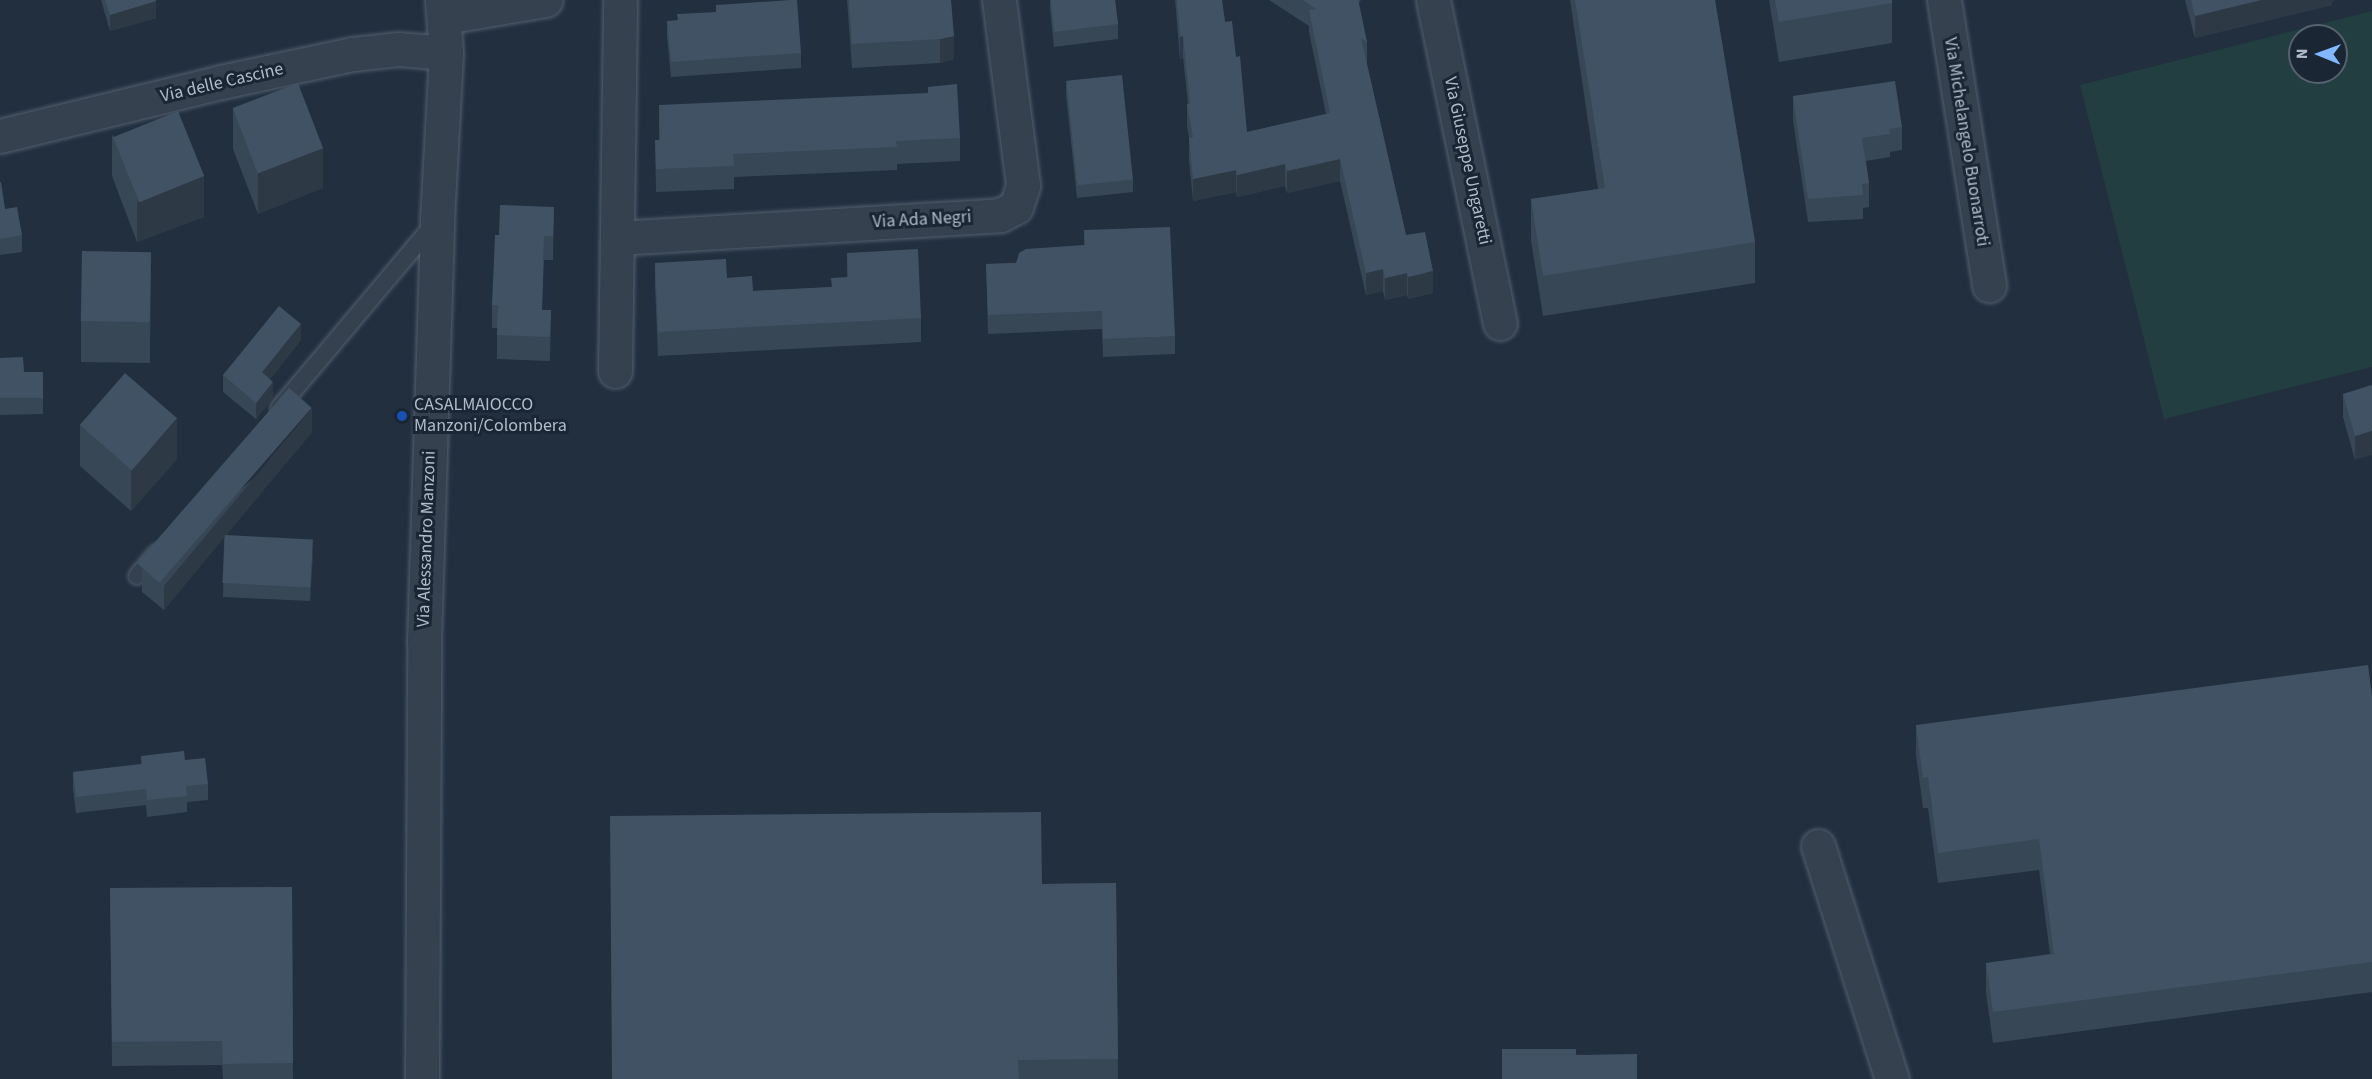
<!DOCTYPE html>
<style>
body{margin:0}
#map{position:relative;width:2372px;height:1079px;overflow:hidden;background:#212f3f;font-family:"Source Sans 3",sans-serif}
div>[style]{position:absolute}
[style*='--x']{left:calc(var(--x)*1px);top:calc(var(--y)*1px);width:calc(var(--w)*1px);rotate:calc(var(--a)*1deg)}
.green>*{inset:0;background:#233e40}
.roads{filter:drop-shadow(0 0 2px #535f6d) drop-shadow(0 0 2px #535f6d)}
.service>*{height:16px;margin:-8px;padding:0 8px;transform-origin:8px;border-radius:8px;background:#35414f}
.minor>*{height:33px;margin:-16.5px;padding:0 16.5px;transform-origin:16.5px;border-radius:16.5px;background:#35414f}
.tertiary>*{height:33px;margin:-16.5px;padding:0 16.5px;transform-origin:16.5px;border-radius:16.5px;background:#35414f}
.wall>*{inset:0;background:#384756}
.shaded-wall>*{inset:0;background:#2e3946;transform-origin:0 0}
.building>*{inset:0;background:#415264;transform-origin:0 0}
.dots>*{width:16px;height:16px;translate:-50% -50%;box-sizing:border-box;border:3px solid #1a2634;border-radius:50%}
span{translate:-50% -50%;white-space:nowrap;text-align:center;line-height:1.15;-webkit-text-stroke:6px #1a2634;paint-order:stroke}
.street-label{font-size:18px;color:#b1bcca}
.poi-label{font-size:18px;color:#b1bcca}
.left{translate:0 -50%;text-align:left}
.north{position:absolute;left:2288px;top:24px;width:60px;height:60px;box-sizing:border-box;background:#1a2634;border:2px solid #566270;border-radius:50%;rotate:271deg;font-size:16px;font-weight:700;line-height:24px;text-align:center;color:#b1bcca}
.north::after{content:'';display:block;margin:auto;width:21px;height:27px;background:#81b8ff;clip-path:polygon(50% 0,100% 100%,50% 72%,0 100%)}
</style>
<div id="map">
<div class="green">
<i style="clip-path:polygon(evenodd,2372px 11px,2372px 367px,2164px 419px,2080px 85px,2372px 11px,2300px 36px,2336px 36px,2336px 72px,2300px 72px,2300px 36px)"></i>
</div>
<div class="roads">
<div class="service">
<i style="--x:279;--y:408;--w:242;--a:-49.9"></i>
<i style="--x:137;--y:576;--w:30;--a:-50"></i>
</div>
<div class="minor">
<i style="--x:1433;--y:0;--w:330;--a:78.3"></i>
<i style="--x:1944;--y:0;--w:289;--a:81"></i>
<i style="--x:445;--y:17;--w:102;--a:-9.6"></i>
<i style="--x:617;--y:238;--w:384;--a:-3.4"></i>
<i style="--x:1000;--y:215;--w:18;--a:-27"></i>
<i style="--x:1016;--y:207;--w:23;--a:-72"></i>
<i style="--x:1023;--y:185;--w:187;--a:-97.4"></i>
<i style="--x:615;--y:371;--w:371;--a:-89.2"></i>
<i style="--x:1818;--y:846;--w:244;--a:72.4"></i>
</div>
<div class="tertiary">
<i style="--x:0;--y:136;--w:228;--a:-13.7"></i>
<i style="--x:221;--y:82;--w:135;--a:-12"></i>
<i style="--x:353;--y:54;--w:45;--a:-6.3"></i>
<i style="--x:398;--y:49;--w:48;--a:4.8"></i>
<i style="--x:422;--y:1079;--w:438;--a:-89.7"></i>
<i style="--x:424;--y:641;--w:421;--a:-88.2"></i>
<i style="--x:437;--y:220;--w:167;--a:-86.9"></i>
<i style="--x:446;--y:53;--w:53;--a:-94.3"></i>
</div>
</div>
<div class="wall">
<i style="clip-path:polygon(101px 0,156px 0,156px 18px,110px 31px)"></i>
<i style="clip-path:polygon(847px 0,951px 0,954px 59px,940px 63px,852px 68px)"></i>
<i style="clip-path:polygon(1050px 0,1115px 0,1118px 24px,1118px 39px,1054px 47px,1050px 9px)"></i>
<i style="clip-path:polygon(1175px 0,1222px 0,1225px 22px,1236px 57px,1247px 132px,1326px 114px,1309px 32px,1309px 26px,1269px 0,1361px 0,1359px 3px,1367px 42px,1367px 64px,1406px 235px,1433px 293px,1408px 299px,1407px 295px,1385px 300px,1383px 291px,1366px 295px,1340px 181px,1287px 193px,1285px 186px,1237px 197px,1236px 192px,1193px 201px,1189px 160px,1189px 138px,1187px 126px,1187px 104px,1188px 104px,1183px 58px,1180px 59px)"></i>
<i style="clip-path:polygon(1570px 0,1715px 0,1755px 242px,1755px 283px,1543px 316px,1531px 240px,1531px 199px,1598px 189px)"></i>
<i style="clip-path:polygon(1769px 0,1892px 0,1892px 43px,1779px 62px)"></i>
<i style="clip-path:polygon(2185px 0,2334px 0,2332px 1px,2332px 5px,2195px 38px)"></i>
<i style="clip-path:polygon(667px 21px,801px 53px,801px 68px,671px 77px,667px 37px)"></i>
<i style="clip-path:polygon(1066px 81px,1133px 179px,1133px 192px,1077px 198px,1066px 95px)"></i>
<i style="clip-path:polygon(1793px 96px,1902px 127px,1902px 150px,1890px 152px,1890px 157px,1866px 161px,1869px 183px,1869px 207px,1863px 208px,1863px 219px,1808px 222px,1793px 120px)"></i>
<i style="clip-path:polygon(659px 105px,960px 138px,960px 161px,897px 164px,897px 170px,734px 177px,734px 189px,656px 192px,655px 140px,659px 140px)"></i>
<i style="clip-path:polygon(233px 108px,323px 188px,258px 214px,233px 149px)"></i>
<i style="clip-path:polygon(112px 135px,204px 217px,137px 242px,112px 176px)"></i>
<i style="clip-path:polygon(0 182px,5px 209px,22px 235px,22px 252px,0 255px)"></i>
<i style="clip-path:polygon(554px 207px,553px 260px,544px 260px,542px 310px,551px 310px,550px 361px,497px 359px,497px 328px,492px 328px,492px 305px,499px 235px)"></i>
<i style="clip-path:polygon(1084px 230px,1175px 336px,1175px 354px,1103px 357px,1102px 329px,988px 334px,986px 264px,1016px 263px,1084px 245px)"></i>
<i style="clip-path:polygon(151px 252px,150px 363px,81px 362px,81px 321px)"></i>
<i style="clip-path:polygon(847px 253px,921px 318px,921px 342px,658px 356px,655px 286px,655px 263px,753px 291px,831px 287px,847px 277px)"></i>
<i style="clip-path:polygon(301px 340px,270px 379px,273px 398px,256px 419px,223px 392px,223px 375px)"></i>
<i style="clip-path:polygon(0 358px,24px 372px,43px 372px,43px 414px,0 415px)"></i>
<i style="clip-path:polygon(2372px 385px,2355px 460px,2343px 417px,2343px 394px)"></i>
<i style="clip-path:polygon(80px 425px,177px 459px,131px 511px,80px 466px)"></i>
<i style="clip-path:polygon(312px 432px,226px 535px,313px 553px,310px 601px,223px 597px,224px 537px,164px 610px,142px 592px,142px 568px)"></i>
<i style="clip-path:polygon(2372px 696px,2372px 992px,1993px 1043px,1986px 993px,1986px 963px,2050px 954px,2039px 870px,1938px 883px,1928px 808px,1923px 808px,1916px 755px,1916px 725px)"></i>
<i style="clip-path:polygon(141px 756px,185px 760px,208px 784px,208px 800px,187px 802px,187px 812px,147px 817px,146px 805px,76px 813px,73px 789px,73px 772px,141px 764px)"></i>
<i style="clip-path:polygon(1116px 883px,1118px 1079px,612px 1079px,1042px 884px)"></i>
<i style="clip-path:polygon(292px 887px,293px 1079px,223px 1079px,222px 1065px,112px 1066px,110px 888px)"></i>
</div>
<div class="shaded-wall">
<i style="clip-path:polygon(2261px 0,2334px 0,2332px 1px,2332px 5px,2195px 38px,2195px 16px)"></i>
<i style="clip-path:polygon(156px 1px,156px 18px,110px 31px,110px 15px)"></i>
<i style="clip-path:polygon(954px 36px,954px 59px,940px 63px,940px 39px)"></i>
<i style="left:1183px;top:36px;width:22px;height:3px;rotate:90deg"></i>
<i style="clip-path:polygon(323px 148px,323px 188px,258px 214px,258px 173px)"></i>
<i style="clip-path:polygon(1340px 159px,1340px 181px,1287px 193px,1287px 171px)"></i>
<i style="clip-path:polygon(1285px 164px,1285px 186px,1237px 197px,1237px 175px)"></i>
<i style="clip-path:polygon(1236px 170px,1236px 192px,1193px 201px,1193px 179px)"></i>
<i style="clip-path:polygon(204px 176px,204px 217px,137px 242px,137px 202px)"></i>
<i style="clip-path:polygon(1383px 269px,1383px 291px,1366px 295px,1366px 273px)"></i>
<i style="clip-path:polygon(1433px 271px,1433px 293px,1408px 299px,1408px 277px)"></i>
<i style="clip-path:polygon(1407px 273px,1407px 295px,1385px 300px,1385px 278px)"></i>
<i style="clip-path:polygon(301px 324px,301px 340px,262px 389px,262px 372px)"></i>
<i style="clip-path:polygon(273px 382px,273px 398px,256px 419px,256px 403px)"></i>
<i style="clip-path:polygon(312px 408px,312px 432px,164px 610px,164px 586px)"></i>
<i style="clip-path:polygon(177px 419px,177px 459px,131px 511px,131px 471px)"></i>
<i style="clip-path:polygon(2372px 431px,2372px 455px,2355px 460px,2355px 436px)"></i>
<i style="clip-path:polygon(313px 539px,313px 553px,310px 601px,310px 587px)"></i>
</div>
<div class="building">
<i style="clip-path:polygon(105px 0,156px 0,156px 1px,110px 15px)"></i>
<i style="clip-path:polygon(790px 0,797px 0,801px 53px,671px 62px,667px 21px,678px 20px,677px 14px,716px 12px,716px 5px)"></i>
<i style="clip-path:polygon(849px 0,951px 0,954px 36px,940px 39px,852px 44px)"></i>
<i style="clip-path:polygon(1051px 0,1115px 0,1118px 24px,1054px 32px)"></i>
<i style="clip-path:polygon(1177px 0,1222px 0,1225px 22px,1232px 21px,1236px 57px,1240px 56px,1247px 132px,1330px 113px,1309px 10px,1316px 9px,1303px 0,1358px 0,1367px 42px,1361px 38px,1406px 235px,1425px 232px,1433px 271px,1408px 277px,1407px 273px,1385px 278px,1383px 269px,1366px 273px,1340px 159px,1287px 171px,1285px 164px,1237px 175px,1236px 170px,1193px 179px,1189px 138px,1193px 137px,1187px 104px,1190px 103px,1183px 36px,1180px 37px)"></i>
<i style="clip-path:polygon(1575px 0,1715px 0,1755px 242px,1543px 276px,1531px 199px,1605px 188px)"></i>
<i style="clip-path:polygon(1775px 0,1892px 0,1892px 3px,1779px 22px)"></i>
<i style="clip-path:polygon(2191px 0,2261px 0,2195px 16px)"></i>
<i style="left:1122px;top:75px;width:105px;height:56px;rotate:84deg"></i>
<i style="clip-path:polygon(1895px 81px,1902px 127px,1889px 129px,1890px 134px,1862px 138px,1869px 183px,1862px 184px,1863px 195px,1808px 199px,1793px 96px)"></i>
<i style="left:298px;top:83px;width:70px;height:70px;rotate:69deg"></i>
<i style="clip-path:polygon(957px 84px,960px 138px,896px 141px,897px 147px,733px 154px,734px 166px,656px 169px,655px 140px,660px 140px,659px 105px,928px 93px,928px 87px)"></i>
<i style="left:178px;top:111px;width:70px;height:70px;rotate:68deg"></i>
<i style="clip-path:polygon(0 182px,1px 182px,5px 209px,17px 207px,22px 235px,0 239px)"></i>
<i style="clip-path:polygon(500px 205px,554px 207px,553px 236px,544px 236px,542px 310px,551px 310px,550px 337px,497px 335px,498px 305px,492px 305px,495px 235px,499px 235px)"></i>
<i style="clip-path:polygon(1170px 227px,1175px 336px,1103px 339px,1102px 311px,988px 315px,986px 264px,1016px 263px,1019px 253px,1026px 249px,1085px 245px,1084px 230px)"></i>
<i style="clip-path:polygon(918px 249px,921px 318px,658px 332px,655px 263px,726px 259px,727px 278px,752px 276px,753px 291px,832px 287px,831px 278px,848px 277px,847px 253px)"></i>
<i style="left:82px;top:251px;width:69px;height:70px;rotate:1deg"></i>
<i style="clip-path:polygon(279px 306px,301px 324px,262px 372px,273px 382px,256px 403px,223px 375px)"></i>
<i style="clip-path:polygon(23px 357px,24px 372px,43px 372px,43px 398px,0 398px,0 358px)"></i>
<i style="left:125px;top:373px;width:69px;height:69px;rotate:41deg"></i>
<i style="clip-path:polygon(2372px 385px,2372px 431px,2355px 436px,2343px 394px)"></i>
<i style="left:289px;top:388px;width:30px;height:232px;rotate:41deg"></i>
<i style="left:225px;top:535px;width:88px;height:48px;rotate:3deg"></i>
<i style="clip-path:polygon(2368px 665px,2372px 696px,2372px 962px,1993px 1012px,1986px 963px,2054px 954px,2039px 839px,1938px 853px,1928px 777px,1923px 778px,1916px 725px)"></i>
<i style="clip-path:polygon(184px 751px,185px 760px,205px 758px,208px 784px,186px 786px,187px 796px,147px 800px,146px 789px,76px 797px,73px 772px,142px 764px,141px 756px)"></i>
<i style="clip-path:polygon(1041px 812px,1042px 884px,1116px 883px,1118px 1059px,1018px 1060px,1019px 1079px,612px 1079px,610px 816px)"></i>
<i style="clip-path:polygon(292px 887px,293px 1063px,223px 1064px,222px 1041px,112px 1042px,110px 888px)"></i>
<i style="clip-path:polygon(1502px 1049px,1576px 1049px,1576px 1055px,1637px 1054px,1637px 1079px,1502px 1079px)"></i>
</div>
<div class="dots">
<i style="left:402px;top:416px;background:#1a4fb4"></i>
</div>
<div class="street-label">
<span style="left:222px;top:83px;rotate:-13deg">Via delle Cascine</span>
<span style="left:1966px;top:142px;rotate:81deg">Via Michelangelo Buonarroti</span>
<span style="left:1467px;top:161px;rotate:78deg">Via Giuseppe Ungaretti</span>
<span style="left:922px;top:220px;rotate:-3deg">Via Ada Negri</span>
<span style="left:427px;top:539px;rotate:-88deg">Via Alessandro Manzoni</span>
</div>
<div class="poi-label">
<span class="left" style="left:414px;top:416px">CASALMAIOCCO<br>Manzoni/Colombera</span>
</div>
<div class="north">N</div>
</div>
